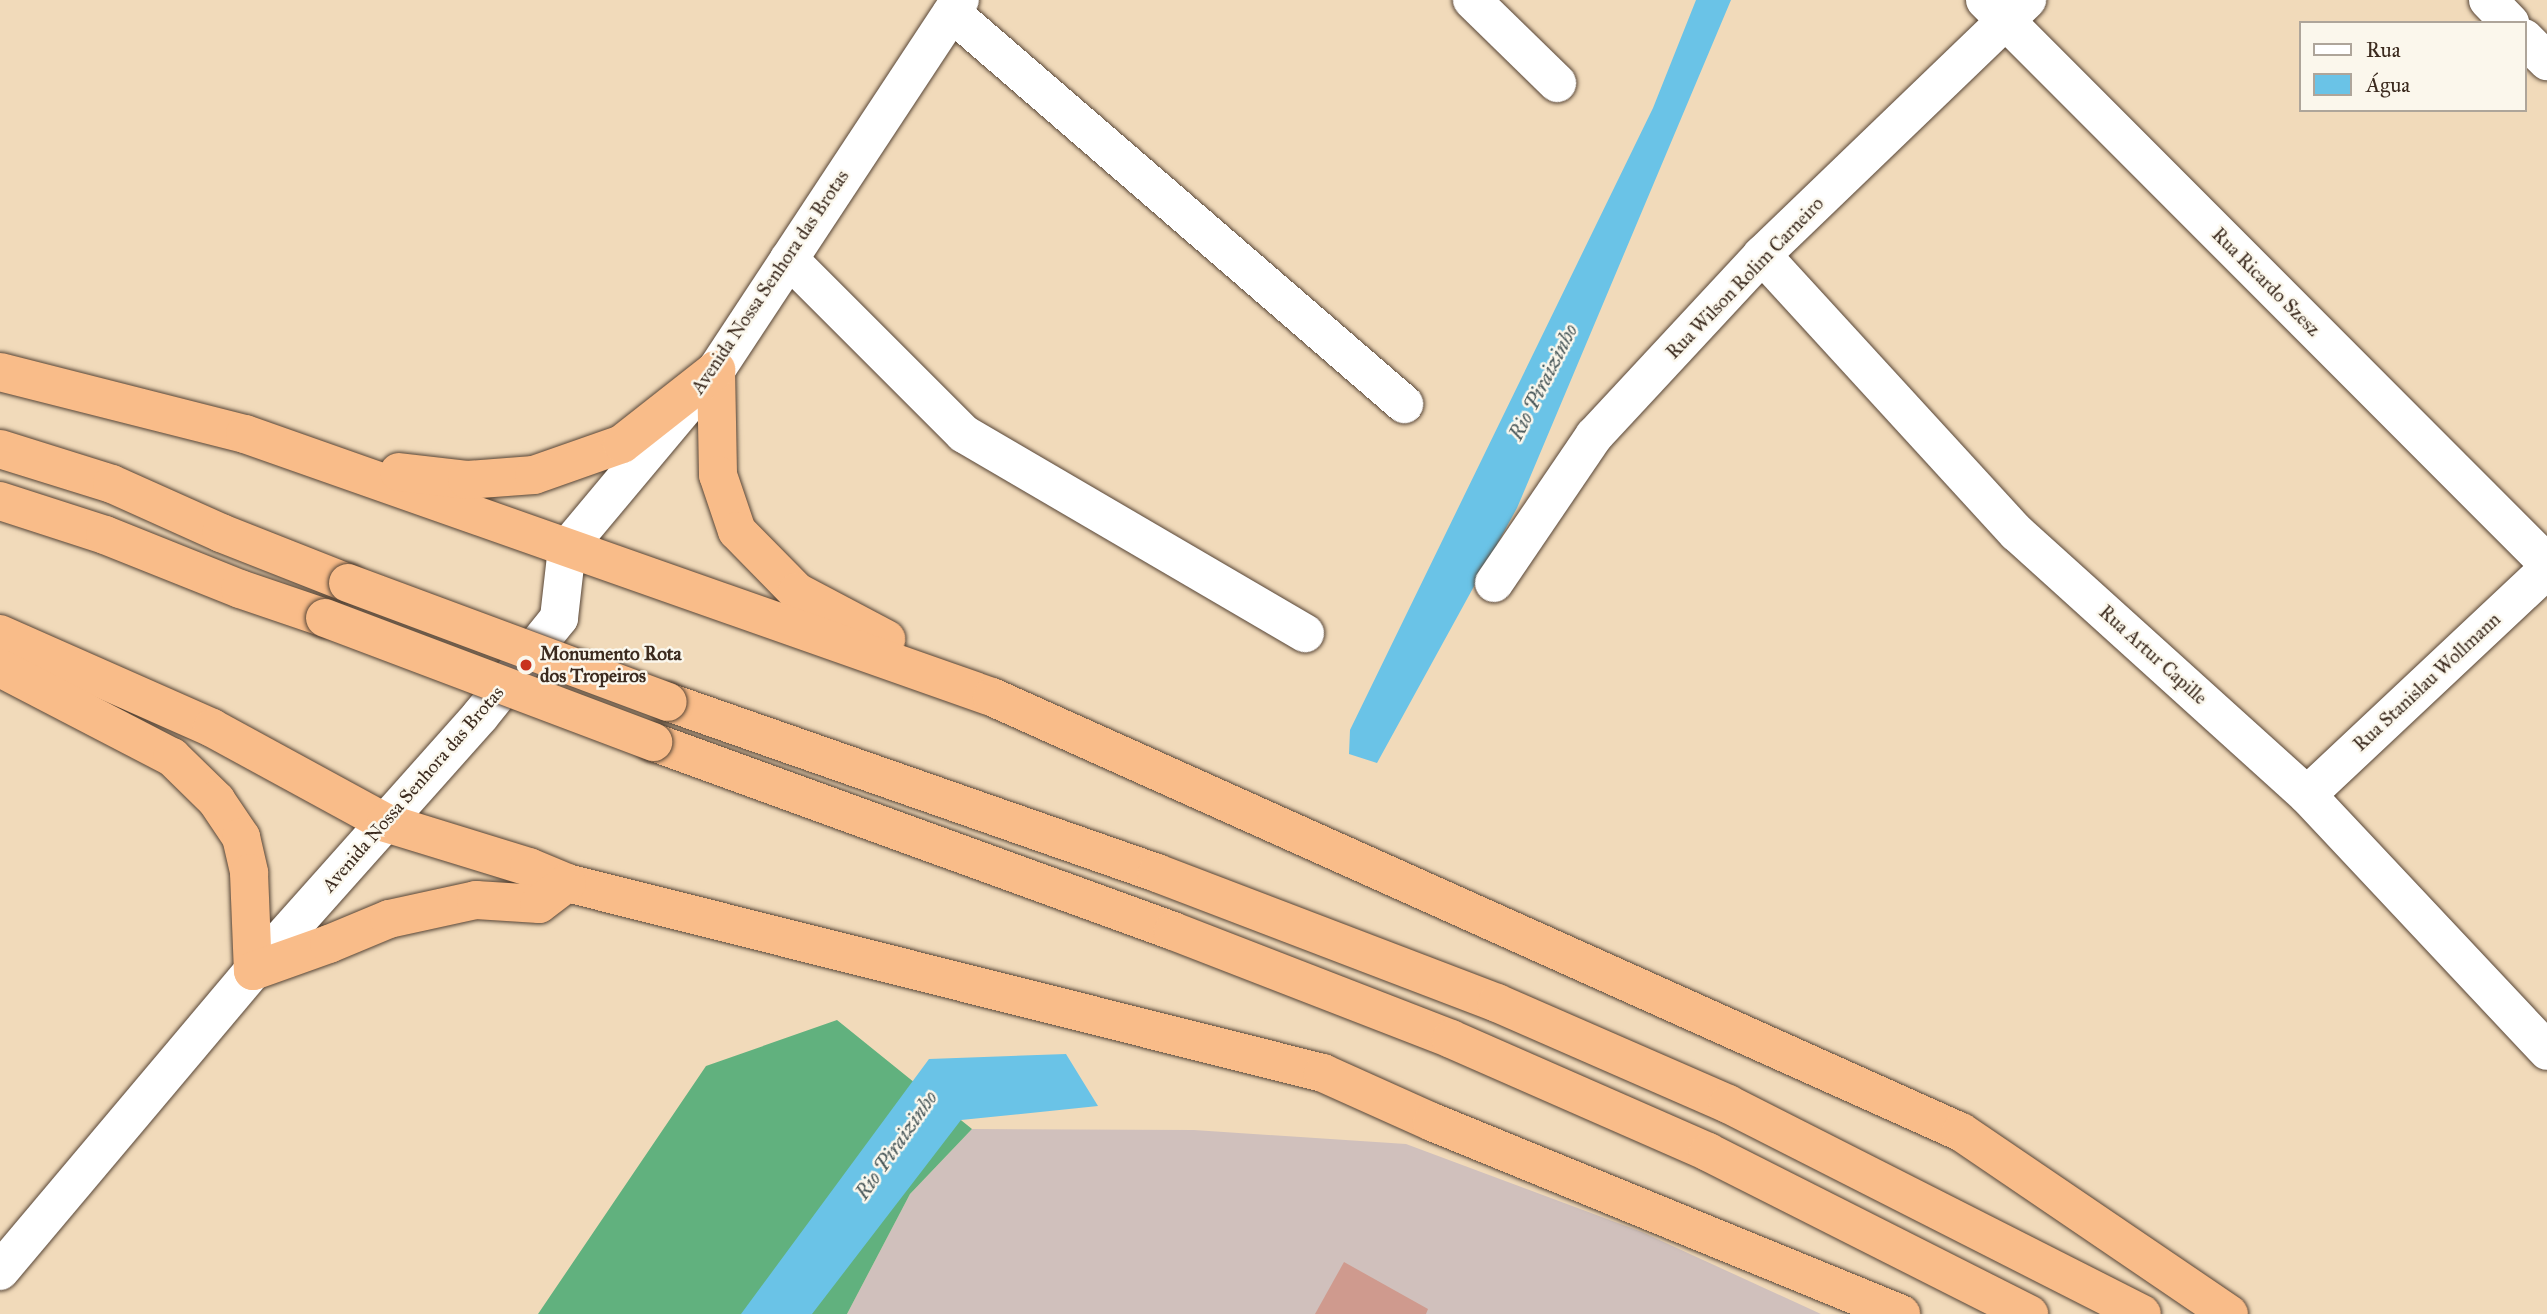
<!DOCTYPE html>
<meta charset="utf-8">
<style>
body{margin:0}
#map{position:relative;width:2547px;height:1314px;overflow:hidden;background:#f1daba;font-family:"IM FELL Great Primer",serif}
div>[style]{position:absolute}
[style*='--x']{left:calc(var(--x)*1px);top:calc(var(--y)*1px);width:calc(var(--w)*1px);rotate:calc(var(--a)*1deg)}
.industrial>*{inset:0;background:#d0c0bc}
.forest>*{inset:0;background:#61b17e}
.water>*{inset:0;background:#6ac3e7}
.building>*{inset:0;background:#cf9a8e}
.roads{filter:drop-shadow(0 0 2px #564435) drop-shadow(0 0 2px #564435)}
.minor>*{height:38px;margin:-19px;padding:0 19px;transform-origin:19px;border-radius:19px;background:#fff}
.highway>*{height:38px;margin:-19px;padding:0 19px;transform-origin:19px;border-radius:19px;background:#f9bc89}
.bridges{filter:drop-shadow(0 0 2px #564435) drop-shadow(0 0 2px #564435)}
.highway-bridge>*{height:38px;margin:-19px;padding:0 19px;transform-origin:19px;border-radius:19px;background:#f9bc89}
.dots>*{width:19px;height:19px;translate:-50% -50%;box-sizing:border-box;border:4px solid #fbf7ec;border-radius:50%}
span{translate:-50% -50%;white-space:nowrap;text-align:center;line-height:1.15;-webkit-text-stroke:5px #fbf7ec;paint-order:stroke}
.street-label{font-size:19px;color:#3b2a1e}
.poi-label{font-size:19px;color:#3b2a1e;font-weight:700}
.left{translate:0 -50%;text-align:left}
.water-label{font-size:21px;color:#49585a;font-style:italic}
.legend{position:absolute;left:2299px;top:21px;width:228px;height:91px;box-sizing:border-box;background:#fbf7ec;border:2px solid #aea59a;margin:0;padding:9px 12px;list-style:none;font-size:21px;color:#3b2a1e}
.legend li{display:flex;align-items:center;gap:14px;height:35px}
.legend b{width:35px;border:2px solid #aea59a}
</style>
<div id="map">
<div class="industrial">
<i style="clip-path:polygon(972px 1129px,1194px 1130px,1406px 1144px,1642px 1232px,1821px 1314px,847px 1314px,910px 1194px)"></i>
</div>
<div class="forest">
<i style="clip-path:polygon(837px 1020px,972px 1129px,910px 1194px,847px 1314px,538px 1314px,706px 1066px)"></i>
</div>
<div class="water">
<i style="clip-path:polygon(1696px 0,1731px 0,1517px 508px,1377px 763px,1349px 754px,1350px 730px,1653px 108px)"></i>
<i style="clip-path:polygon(1066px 1054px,1098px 1106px,961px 1120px,812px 1314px,741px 1314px,929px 1059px)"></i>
</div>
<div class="building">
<i style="clip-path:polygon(1344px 1262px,1428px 1309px,1426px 1314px,1315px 1314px)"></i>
</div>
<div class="roads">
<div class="minor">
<i style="--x:1472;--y:0;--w:119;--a:44.3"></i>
<i style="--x:1985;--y:0;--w:795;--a:45.05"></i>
<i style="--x:2488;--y:0;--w:32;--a:46"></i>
<i style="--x:952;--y:13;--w:598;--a:40.86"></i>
<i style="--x:2524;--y:38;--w:33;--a:45"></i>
<i style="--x:1762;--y:255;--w:377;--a:47.5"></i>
<i style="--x:2017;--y:533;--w:391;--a:42.1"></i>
<i style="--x:2307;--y:795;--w:351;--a:46.8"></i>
<i style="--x:789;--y:259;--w:247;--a:45"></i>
<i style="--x:964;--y:434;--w:395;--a:30.3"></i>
<i style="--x:1494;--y:583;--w:178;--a:-55.8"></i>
<i style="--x:1594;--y:436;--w:247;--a:-47.1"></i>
<i style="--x:1762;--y:255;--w:368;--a:-43.9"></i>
<i style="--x:2307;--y:795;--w:329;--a:-43.2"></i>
<i style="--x:0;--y:1271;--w:392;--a:-49.9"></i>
<i style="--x:253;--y:971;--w:341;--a:-48.3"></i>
<i style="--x:480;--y:716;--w:126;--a:-51.1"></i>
<i style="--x:559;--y:618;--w:70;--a:-83.5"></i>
<i style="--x:567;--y:548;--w:232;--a:-50.1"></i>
<i style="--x:716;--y:370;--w:443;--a:-56.6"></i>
</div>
<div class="highway">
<i style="--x:716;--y:370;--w:105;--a:88.9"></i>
<i style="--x:718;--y:475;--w:59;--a:71.3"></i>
<i style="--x:737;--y:531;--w:86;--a:45.5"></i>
<i style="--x:797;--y:592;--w:101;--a:27.8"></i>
<i style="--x:0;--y:372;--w:253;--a:14.2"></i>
<i style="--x:245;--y:434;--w:792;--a:19.4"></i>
<i style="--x:992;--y:697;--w:1062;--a:24.18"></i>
<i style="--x:1961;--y:1132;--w:324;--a:34.2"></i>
<i style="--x:0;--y:449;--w:117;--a:17.4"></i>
<i style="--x:112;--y:484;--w:120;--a:24.2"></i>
<i style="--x:221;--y:533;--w:136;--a:21.5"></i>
<i style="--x:399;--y:472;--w:68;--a:6.7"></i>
<i style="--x:467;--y:480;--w:67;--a:-4.3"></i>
<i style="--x:534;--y:475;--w:93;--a:-19.4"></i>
<i style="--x:622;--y:444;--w:120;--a:-38.2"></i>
<i style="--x:0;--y:501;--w:110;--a:17.9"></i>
<i style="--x:105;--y:535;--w:145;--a:21.8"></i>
<i style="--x:240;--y:589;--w:90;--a:18.8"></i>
<i style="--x:0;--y:634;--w:232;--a:23.9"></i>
<i style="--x:212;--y:728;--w:198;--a:28.6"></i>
<i style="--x:386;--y:823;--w:150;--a:17.1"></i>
<i style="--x:529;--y:867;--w:41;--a:22.8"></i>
<i style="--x:567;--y:883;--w:780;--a:14.11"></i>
<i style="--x:1323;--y:1073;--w:120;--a:24.2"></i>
<i style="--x:1432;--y:1122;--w:507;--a:22.26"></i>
<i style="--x:0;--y:668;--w:194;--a:27.4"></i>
<i style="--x:172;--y:757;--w:62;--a:44.3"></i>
<i style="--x:216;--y:800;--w:45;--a:56"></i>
<i style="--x:241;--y:837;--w:37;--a:77"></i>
<i style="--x:249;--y:873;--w:98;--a:87.7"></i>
<i style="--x:253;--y:971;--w:81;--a:-19.6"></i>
<i style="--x:329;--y:944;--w:65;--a:-22.6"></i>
<i style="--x:389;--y:919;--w:89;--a:-12.3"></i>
<i style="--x:476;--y:900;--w:63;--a:3.6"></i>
<i style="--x:539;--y:904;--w:35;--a:-37"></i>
<i style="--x:668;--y:702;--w:518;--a:19.27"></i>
<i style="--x:1157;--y:873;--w:364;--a:20.9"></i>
<i style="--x:1497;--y:1003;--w:252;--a:23.6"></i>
<i style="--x:1728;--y:1104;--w:464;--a:26.9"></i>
<i style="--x:653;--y:742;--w:553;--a:19.97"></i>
<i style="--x:1173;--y:931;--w:298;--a:21.2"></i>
<i style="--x:1451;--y:1039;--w:281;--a:23.7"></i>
<i style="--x:1708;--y:1152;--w:360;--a:26.8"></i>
</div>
</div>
<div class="bridges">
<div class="highway-bridge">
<i style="--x:348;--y:583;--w:341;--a:20.4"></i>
<i style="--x:325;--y:618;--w:351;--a:20.7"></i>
</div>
</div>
<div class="dots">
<i style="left:526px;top:665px;background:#c8321e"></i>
</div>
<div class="street-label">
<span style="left:1745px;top:278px;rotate:-46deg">Rua Wilson Rolim Carneiro</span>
<span style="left:770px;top:282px;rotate:-56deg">Avenida Nossa Senhora das Brotas</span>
<span style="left:2266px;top:282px;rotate:45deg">Rua Ricardo Szesz</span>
<span style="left:2153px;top:655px;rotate:42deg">Rua Artur Capille</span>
<span style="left:2427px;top:682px;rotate:-43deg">Rua Stanislau Wollmann</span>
<span style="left:413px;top:789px;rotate:-49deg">Avenida Nossa Senhora das Brotas</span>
</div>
<div class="poi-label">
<span class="left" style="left:540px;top:665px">Monumento Rota<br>dos Tropeiros</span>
</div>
<div class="water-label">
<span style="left:1543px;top:382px;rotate:-63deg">Rio Piraizinho</span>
<span style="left:896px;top:1145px;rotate:-55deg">Rio Piraizinho</span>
</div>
<ul class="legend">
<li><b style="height:9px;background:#fff"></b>Rua</li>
<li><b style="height:19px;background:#6ac3e7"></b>Água</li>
</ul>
</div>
